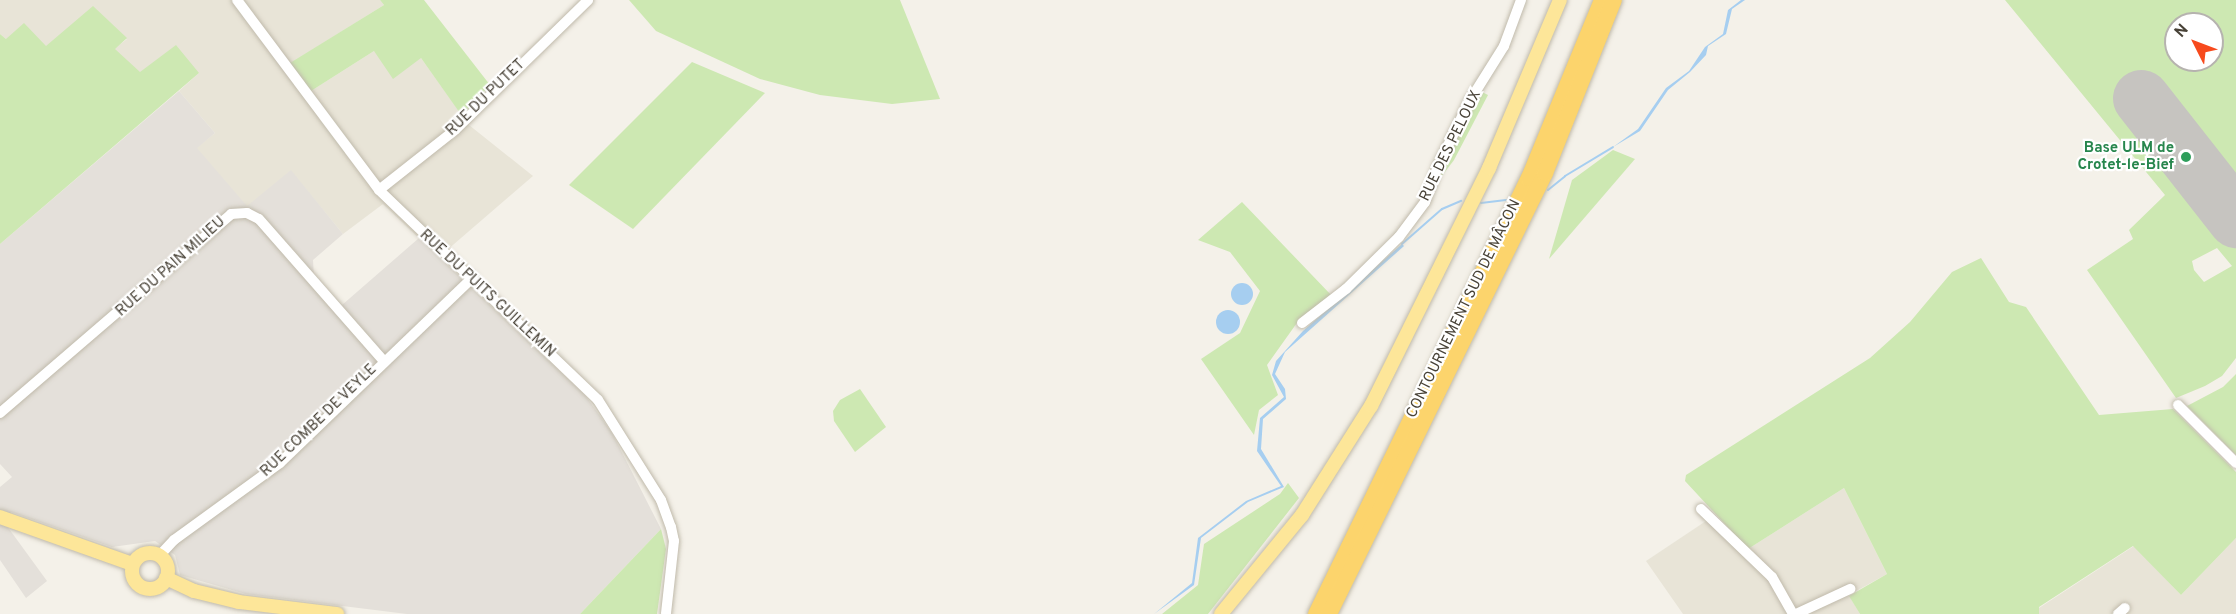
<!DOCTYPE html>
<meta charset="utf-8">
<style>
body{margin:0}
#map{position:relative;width:2236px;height:614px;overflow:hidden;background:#f4f1e9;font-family:Overpass,sans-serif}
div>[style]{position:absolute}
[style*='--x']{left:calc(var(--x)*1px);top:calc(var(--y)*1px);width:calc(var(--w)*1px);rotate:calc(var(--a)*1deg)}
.residential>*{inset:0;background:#e8e4d7}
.industrial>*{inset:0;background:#e4e0da}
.green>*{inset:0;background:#cde8b2}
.water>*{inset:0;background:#a6cef0}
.round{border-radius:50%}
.stream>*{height:2px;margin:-1px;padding:0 1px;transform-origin:1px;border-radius:1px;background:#a6cef0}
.runway>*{height:57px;margin:-28.5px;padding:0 28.5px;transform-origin:28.5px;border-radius:28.5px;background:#c6c4c0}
.roads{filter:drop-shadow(0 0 2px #c0baab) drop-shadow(0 0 2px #c0baab)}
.minor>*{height:10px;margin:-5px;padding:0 5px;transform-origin:5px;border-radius:5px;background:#fff}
.major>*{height:14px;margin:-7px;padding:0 7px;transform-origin:7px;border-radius:7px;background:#fde699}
.major>.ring{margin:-7px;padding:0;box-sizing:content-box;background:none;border:14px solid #fde699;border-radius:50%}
.highway>*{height:16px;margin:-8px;padding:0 8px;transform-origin:8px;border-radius:8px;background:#fcd46c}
.dots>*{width:16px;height:16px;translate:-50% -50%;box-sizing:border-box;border:3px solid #fff;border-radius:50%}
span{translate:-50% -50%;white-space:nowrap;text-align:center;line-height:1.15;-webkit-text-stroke:4.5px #fff;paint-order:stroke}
.street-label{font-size:15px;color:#484237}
.leisure-label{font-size:15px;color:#27864d;font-weight:700}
.right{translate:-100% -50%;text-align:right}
.north{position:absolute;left:2164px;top:12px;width:60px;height:60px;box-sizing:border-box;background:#fff;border:2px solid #b6b3af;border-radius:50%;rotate:312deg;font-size:16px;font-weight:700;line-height:24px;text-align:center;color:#484237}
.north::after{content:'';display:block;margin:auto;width:21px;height:27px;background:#f74a1d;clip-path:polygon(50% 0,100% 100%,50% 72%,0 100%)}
</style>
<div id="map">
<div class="residential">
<i style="clip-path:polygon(0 0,380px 0,384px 5px,291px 63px,311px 91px,374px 51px,421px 58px,469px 125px,533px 176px,439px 257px,383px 204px,343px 234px,291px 171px,247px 207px,196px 148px,215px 133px,179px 91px,199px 73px,140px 73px,114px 49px,127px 39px,46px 47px,6px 39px,0 34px)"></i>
<i style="clip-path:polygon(1844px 488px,1887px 574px,1849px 595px,1860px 614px,1683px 614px,1646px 561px,1715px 515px,1748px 549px)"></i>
<i style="clip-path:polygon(2236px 538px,2236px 614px,2039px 614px,2039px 608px,2134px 546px,2181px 595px)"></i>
</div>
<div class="industrial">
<i style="clip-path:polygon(179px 91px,215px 133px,197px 148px,247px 206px,291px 170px,343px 234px,313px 260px,314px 278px,342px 305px,419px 238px,585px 395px,612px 433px,661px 529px,580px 614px,407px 614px,246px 594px,180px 575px,175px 555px,155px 541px,112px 547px,11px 512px,7px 526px,47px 581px,26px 598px,0 560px,0 487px,12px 477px,0 464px,0 244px)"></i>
</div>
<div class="green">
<i style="clip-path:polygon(380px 0,424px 0,490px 85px,462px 116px,421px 58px,393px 79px,374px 51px,311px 91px,290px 63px,384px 5px)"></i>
<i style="clip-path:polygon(629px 0,900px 0,940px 99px,892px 104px,820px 95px,760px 79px,656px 31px)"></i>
<i style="clip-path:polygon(evenodd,2005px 0,2236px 0,2236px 358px,2222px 376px,2205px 386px,2176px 398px,2087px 270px,2133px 239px,2129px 230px,2165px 195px,2005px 0,2176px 24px,2212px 24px,2212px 60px,2176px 60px,2176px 24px,2005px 0,2217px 248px,2232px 266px,2204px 282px,2194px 270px,2192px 261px,2217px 248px)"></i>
<i style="clip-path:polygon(93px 6px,127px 38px,115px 49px,140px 72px,176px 45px,199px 73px,0 244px,0 34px,6px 39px,24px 23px,46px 46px)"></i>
<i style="clip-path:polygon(692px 62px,765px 93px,633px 229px,569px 185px)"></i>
<i style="clip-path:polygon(1480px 91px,1488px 95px,1454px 160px,1435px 185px)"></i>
<i style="clip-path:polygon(1613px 150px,1635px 159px,1549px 259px,1572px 180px)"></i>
<i style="clip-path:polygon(1242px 202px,1333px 297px,1299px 320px,1267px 365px,1278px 395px,1259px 410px,1254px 435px,1201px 359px,1240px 333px,1260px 291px,1230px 252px,1198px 240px)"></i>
<i style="clip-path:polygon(1981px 258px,2009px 302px,2026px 307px,2099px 415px,2173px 409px,2236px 472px,2236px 538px,2181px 595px,2133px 546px,2039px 607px,2039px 614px,1860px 614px,1849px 596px,1887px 574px,1844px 488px,1748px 549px,1685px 481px,1686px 475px,1870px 358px,1910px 322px,1952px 272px)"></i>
<i style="clip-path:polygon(2236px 374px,2236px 455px,2187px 406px,2223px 387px)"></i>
<i style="clip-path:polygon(860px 389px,886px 427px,855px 452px,834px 421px,833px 411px,840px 400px)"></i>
<i style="clip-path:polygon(1288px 483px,1299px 498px,1208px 614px,1162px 614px,1198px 585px,1204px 544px,1280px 494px)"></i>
<i style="clip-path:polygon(661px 529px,666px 549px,657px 614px,580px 614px)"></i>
</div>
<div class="water">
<i style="clip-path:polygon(1741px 0,1745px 0,1732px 9px,1726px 34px,1708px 46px,1706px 55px,1690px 72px,1668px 90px,1640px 131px,1613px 147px,1638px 129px,1666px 88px,1689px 71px,1705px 47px,1723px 34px,1728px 10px)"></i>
<i style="clip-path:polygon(1402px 244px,1404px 246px,1285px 352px,1275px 374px,1285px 389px,1286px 399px,1263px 419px,1261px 449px,1284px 487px,1248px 502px,1201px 538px,1194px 585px,1154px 614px,1192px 583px,1198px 538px,1246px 501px,1281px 486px,1257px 451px,1260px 418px,1284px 397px,1272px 375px,1276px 361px,1303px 331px)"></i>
<i class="round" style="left:1231px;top:283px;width:22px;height:22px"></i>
<i class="round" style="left:1216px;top:310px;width:24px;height:24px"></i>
</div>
<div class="stream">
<i style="--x:1548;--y:190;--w:22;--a:-39"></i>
<i style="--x:1565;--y:176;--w:56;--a:-31.1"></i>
<i style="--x:1481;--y:203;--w:25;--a:-7"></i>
<i style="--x:1402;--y:244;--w:53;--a:-41.2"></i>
<i style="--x:1442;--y:209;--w:21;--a:-23"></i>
</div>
<div class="runway">
<i style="--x:2141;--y:98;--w:154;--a:51.9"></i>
</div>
<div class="roads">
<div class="minor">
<i style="--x:237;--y:0;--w:237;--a:53.2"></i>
<i style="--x:379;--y:190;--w:303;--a:43.8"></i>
<i style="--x:598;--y:400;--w:118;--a:57.8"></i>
<i style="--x:661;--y:500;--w:29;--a:70"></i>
<i style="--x:671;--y:527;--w:14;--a:78"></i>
<i style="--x:674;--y:541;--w:73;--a:96.3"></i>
<i style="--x:379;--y:190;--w:97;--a:-38.3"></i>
<i style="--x:455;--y:130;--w:186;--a:-44.3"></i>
<i style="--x:1302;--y:323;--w:56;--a:-37.7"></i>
<i style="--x:1346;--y:289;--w:74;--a:-44.5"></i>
<i style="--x:1399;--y:237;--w:44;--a:-53.4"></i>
<i style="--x:1425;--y:202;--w:38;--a:-70"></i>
<i style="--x:1438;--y:166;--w:71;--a:-64.2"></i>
<i style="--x:1469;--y:102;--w:66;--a:-58"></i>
<i style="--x:1504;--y:46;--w:49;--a:-69.7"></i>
<i style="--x:2178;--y:405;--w:82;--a:45"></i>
<i style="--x:0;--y:413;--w:305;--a:-40.7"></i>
<i style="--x:231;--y:214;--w:16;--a:-4"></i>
<i style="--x:247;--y:213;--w:13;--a:27"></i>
<i style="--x:259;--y:219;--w:188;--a:48.7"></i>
<i style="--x:1701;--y:509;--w:98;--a:43.8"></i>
<i style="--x:1772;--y:577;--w:43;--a:60.4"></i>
<i style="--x:160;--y:555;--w:21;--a:-47"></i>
<i style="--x:174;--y:540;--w:131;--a:-36"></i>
<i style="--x:280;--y:463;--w:267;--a:-43.9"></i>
<i style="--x:1796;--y:614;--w:60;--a:-24.8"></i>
<i style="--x:2118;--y:614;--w:9;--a:-41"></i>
</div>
<div class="major">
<i style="--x:0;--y:517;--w:140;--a:19.6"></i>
<i class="ring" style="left:132px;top:553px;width:22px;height:22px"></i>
<i style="--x:166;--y:578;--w:31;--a:25"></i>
<i style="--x:194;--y:591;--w:46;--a:13.7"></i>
<i style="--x:239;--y:602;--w:99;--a:7"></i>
<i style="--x:1221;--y:614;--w:128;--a:-50.7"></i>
<i style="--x:1302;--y:515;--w:129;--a:-57.7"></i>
<i style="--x:1371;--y:406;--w:266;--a:-63.6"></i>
<i style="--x:1489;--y:168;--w:182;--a:-67.1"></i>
</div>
<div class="highway">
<i style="--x:1316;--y:614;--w:485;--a:-64"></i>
<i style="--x:1529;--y:178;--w:192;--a:-67.7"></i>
<i style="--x:1329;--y:614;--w:491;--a:-63.9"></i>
<i style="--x:1545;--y:173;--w:186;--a:-68.3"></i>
</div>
</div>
<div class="dots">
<i style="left:2186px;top:157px;background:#2e9e5b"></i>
</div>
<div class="street-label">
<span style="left:486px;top:98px;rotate:-44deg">RUE DU PUTET</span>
<span style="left:1451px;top:146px;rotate:-64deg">RUE DES PELOUX</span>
<span style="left:171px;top:267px;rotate:-42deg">RUE DU PAIN MILIEU</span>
<span style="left:487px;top:294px;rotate:43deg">RUE DU PUITS GUILLEMIN</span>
<span style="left:1464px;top:309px;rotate:-64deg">CONTOURNEMENT SUD DE MÂCON</span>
<span style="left:319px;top:421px;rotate:-44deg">RUE COMBE DE VEYLE</span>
</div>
<div class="leisure-label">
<span class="right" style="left:2174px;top:157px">Base ULM de<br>Crotet-le-Bief</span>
</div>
<div class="north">N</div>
</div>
